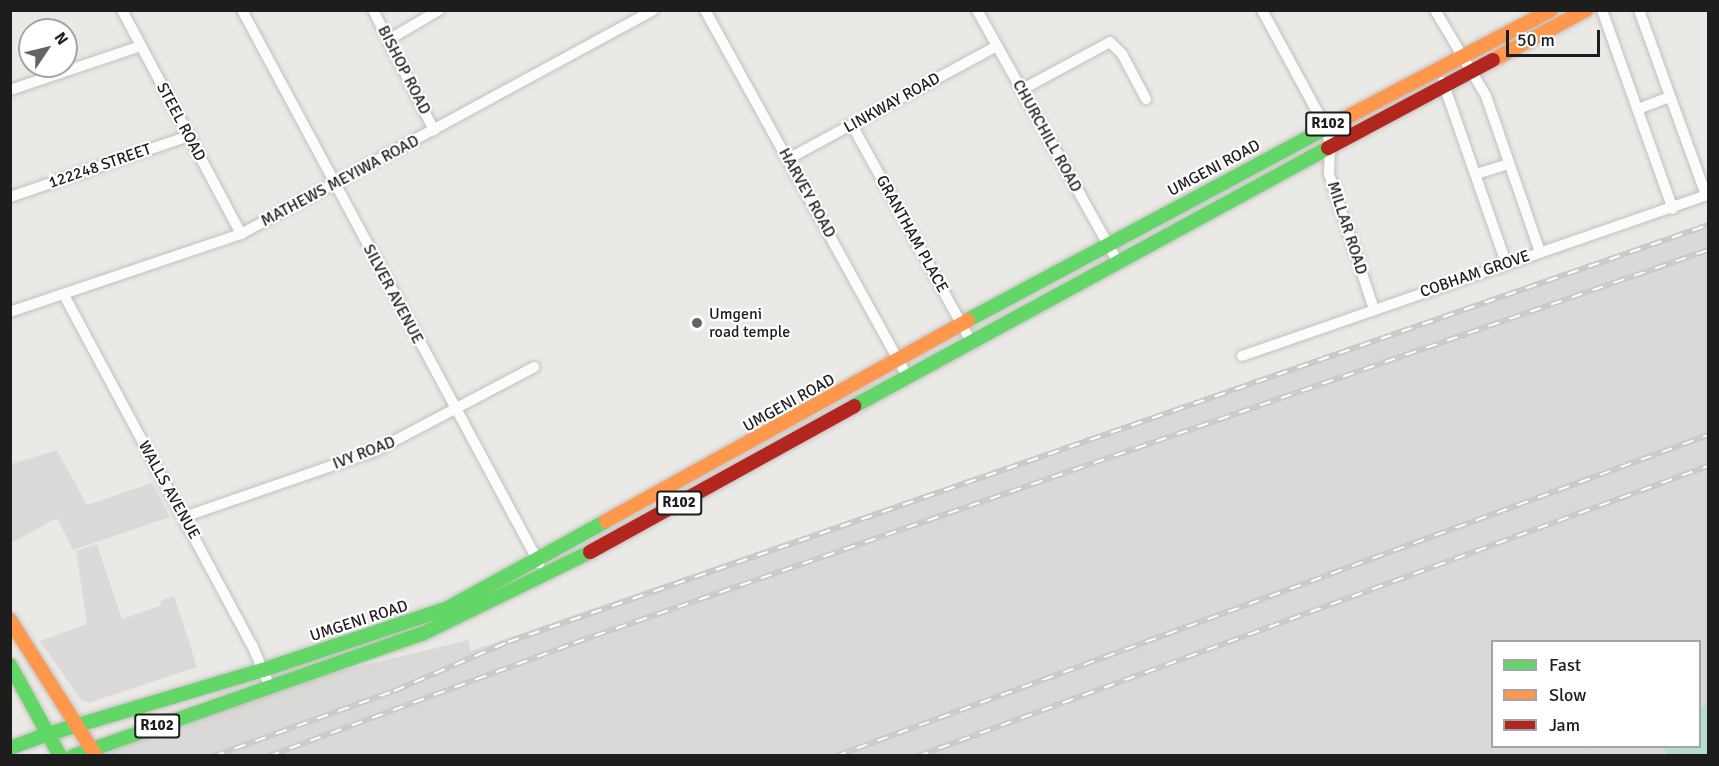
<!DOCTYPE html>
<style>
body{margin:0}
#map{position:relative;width:1719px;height:766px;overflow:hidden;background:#ebe9e6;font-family:Signika,sans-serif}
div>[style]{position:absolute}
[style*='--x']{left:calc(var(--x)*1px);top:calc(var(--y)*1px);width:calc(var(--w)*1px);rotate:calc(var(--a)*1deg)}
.residential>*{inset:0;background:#dad9d7}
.pitch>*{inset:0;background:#b6ddcc}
.parking>*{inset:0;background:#dbdad9}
.roads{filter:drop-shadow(0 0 2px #c1c0be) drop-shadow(0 0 2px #c1c0be)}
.street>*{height:10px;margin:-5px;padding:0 5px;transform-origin:5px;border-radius:5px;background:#fcfcfb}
.fast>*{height:14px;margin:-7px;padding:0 7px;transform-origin:7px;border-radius:7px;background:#63d668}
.slow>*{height:14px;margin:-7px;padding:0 7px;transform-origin:7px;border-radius:7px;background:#ff974d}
.jam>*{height:14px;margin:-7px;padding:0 7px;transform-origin:7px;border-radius:7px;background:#b3261e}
.rail>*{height:6px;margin-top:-3px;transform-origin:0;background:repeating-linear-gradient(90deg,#fff 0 11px,#cacac9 0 22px);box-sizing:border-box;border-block:2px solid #cacac9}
.dots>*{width:16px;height:16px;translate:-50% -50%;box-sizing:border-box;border:3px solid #fff;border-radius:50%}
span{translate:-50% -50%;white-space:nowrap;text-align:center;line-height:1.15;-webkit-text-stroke:4.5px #fff;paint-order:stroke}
.shield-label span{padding:2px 4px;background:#fff;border:2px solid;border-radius:4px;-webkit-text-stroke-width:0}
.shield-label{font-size:15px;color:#1d1d1d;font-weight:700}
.street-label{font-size:16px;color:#1d1d1d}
.poi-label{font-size:16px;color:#1d1d1d}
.left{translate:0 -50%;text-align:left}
.frame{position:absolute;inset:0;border:12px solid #1d1d1d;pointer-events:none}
.legend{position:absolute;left:1491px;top:640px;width:210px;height:108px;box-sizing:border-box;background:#fff;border:2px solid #a5a5a5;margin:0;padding:8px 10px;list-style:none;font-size:18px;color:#1d1d1d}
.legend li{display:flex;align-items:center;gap:12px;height:30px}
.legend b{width:30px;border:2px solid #a5a5a5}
.north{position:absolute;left:18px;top:18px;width:60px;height:60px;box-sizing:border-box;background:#fff;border:2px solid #a5a5a5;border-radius:50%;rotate:55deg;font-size:16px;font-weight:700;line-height:24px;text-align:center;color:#1d1d1d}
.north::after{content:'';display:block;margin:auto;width:21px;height:27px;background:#656463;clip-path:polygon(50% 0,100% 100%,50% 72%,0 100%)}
.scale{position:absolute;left:1506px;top:30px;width:94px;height:27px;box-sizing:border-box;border:3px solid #1d1d1d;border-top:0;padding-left:8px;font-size:18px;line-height:21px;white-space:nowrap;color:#1d1d1d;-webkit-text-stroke:4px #fff;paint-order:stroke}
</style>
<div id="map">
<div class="residential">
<i style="clip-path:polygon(evenodd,1708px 224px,1708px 755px,50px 756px,193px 706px,469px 640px,470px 651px,1708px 224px,1492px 642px,1700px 642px,1700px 746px,1492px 746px,1492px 642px)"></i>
</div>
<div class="pitch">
<i style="clip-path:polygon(1708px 704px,1708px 755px,1575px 756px,1599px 747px,1700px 746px,1700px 707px)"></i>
</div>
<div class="parking">
<i style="clip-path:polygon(57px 450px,87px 505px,152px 483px,170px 517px,73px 550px,57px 518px,11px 543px,11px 464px)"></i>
<i style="clip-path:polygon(97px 544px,122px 619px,162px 605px,160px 601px,174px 596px,197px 667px,89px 703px,81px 700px,40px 641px,87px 624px,76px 551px)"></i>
<i style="clip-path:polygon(1599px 746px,1663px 747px,1668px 755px,1575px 755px)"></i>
</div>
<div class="roads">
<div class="street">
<i style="--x:122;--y:10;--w:254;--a:62"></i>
<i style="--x:242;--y:10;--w:628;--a:61.76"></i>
<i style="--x:373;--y:10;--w:135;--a:63.1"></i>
<i style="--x:705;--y:10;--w:419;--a:61.1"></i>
<i style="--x:977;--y:10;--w:287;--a:60.8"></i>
<i style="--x:1262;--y:10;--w:132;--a:61.5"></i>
<i style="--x:1325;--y:126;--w:20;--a:75"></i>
<i style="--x:1330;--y:145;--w:29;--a:92"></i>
<i style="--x:1329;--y:174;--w:142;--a:71.6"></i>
<i style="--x:1435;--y:10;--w:100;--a:59.3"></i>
<i style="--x:1486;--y:96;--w:165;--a:70.9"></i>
<i style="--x:1602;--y:10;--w:211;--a:70.4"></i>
<i style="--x:1639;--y:10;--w:197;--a:70.1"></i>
<i style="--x:390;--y:39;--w:57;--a:-30.6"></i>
<i style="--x:1443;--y:82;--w:192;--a:70.8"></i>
<i style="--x:10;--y:90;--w:138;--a:-18.6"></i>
<i style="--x:1021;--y:90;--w:101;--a:-28.3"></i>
<i style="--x:1110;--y:42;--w:17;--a:45"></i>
<i style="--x:1122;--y:54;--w:51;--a:61.9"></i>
<i style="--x:1638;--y:109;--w:34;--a:-21"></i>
<i style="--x:852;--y:125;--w:249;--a:61.2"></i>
<i style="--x:788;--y:159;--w:238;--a:-28.4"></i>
<i style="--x:1476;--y:174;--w:34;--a:-17"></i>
<i style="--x:10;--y:197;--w:189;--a:-18.8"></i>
<i style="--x:64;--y:295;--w:397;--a:61.8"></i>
<i style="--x:252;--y:645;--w:46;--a:66.8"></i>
<i style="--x:10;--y:312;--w:244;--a:-18.7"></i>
<i style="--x:241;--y:234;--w:469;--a:-28.5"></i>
<i style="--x:1242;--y:356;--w:493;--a:-19.1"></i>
<i style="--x:184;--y:517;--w:202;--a:-19.1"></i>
<i style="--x:375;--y:451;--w:180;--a:-27.8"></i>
</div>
<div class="fast">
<i style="--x:968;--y:320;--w:413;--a:-28.2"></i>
<i style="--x:854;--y:406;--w:540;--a:-28.56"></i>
<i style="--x:10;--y:665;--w:104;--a:61.2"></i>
<i style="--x:48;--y:734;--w:224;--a:-16.6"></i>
<i style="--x:263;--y:670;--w:195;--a:-18.5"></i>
<i style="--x:448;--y:608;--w:180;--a:-28.8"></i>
<i style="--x:10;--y:748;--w:40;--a:-20.2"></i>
<i style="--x:73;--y:756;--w:370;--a:-19.3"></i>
<i style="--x:422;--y:634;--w:187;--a:-26"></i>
</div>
<div class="slow">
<i style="--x:1493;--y:60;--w:106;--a:-28.3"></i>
<i style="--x:1332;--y:125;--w:247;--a:-27.7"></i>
<i style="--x:606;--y:521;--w:414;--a:-29"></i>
<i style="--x:10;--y:620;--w:161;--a:57.7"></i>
</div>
<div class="jam">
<i style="--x:1328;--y:148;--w:187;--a:-28.1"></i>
<i style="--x:590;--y:552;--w:302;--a:-28.9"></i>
</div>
</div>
<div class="rail">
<i style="--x:214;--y:756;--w:191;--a:-19.9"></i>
<i style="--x:394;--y:691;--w:124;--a:-23.3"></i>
<i style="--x:508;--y:642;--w:1270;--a:-19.16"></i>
<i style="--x:269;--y:756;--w:325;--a:-20.3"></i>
<i style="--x:574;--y:643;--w:1200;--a:-19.11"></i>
<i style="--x:836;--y:756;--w:929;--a:-20.21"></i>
<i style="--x:918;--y:756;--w:842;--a:-20.16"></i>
</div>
<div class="dots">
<i style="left:697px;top:323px;background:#656463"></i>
</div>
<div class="shield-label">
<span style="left:1328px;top:124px">R102</span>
<span style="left:679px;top:503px">R102</span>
<span style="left:157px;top:726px">R102</span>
</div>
<div class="street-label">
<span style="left:404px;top:70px;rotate:63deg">BISHOP ROAD</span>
<span style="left:892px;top:103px;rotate:-29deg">LINKWAY ROAD</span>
<span style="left:181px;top:122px;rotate:62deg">STEEL ROAD</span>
<span style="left:1047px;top:136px;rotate:61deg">CHURCHILL ROAD</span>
<span style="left:100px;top:166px;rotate:-19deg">122248 STREET</span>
<span style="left:1214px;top:168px;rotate:-28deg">UMGENI ROAD</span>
<span style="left:340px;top:181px;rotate:-28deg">MATHEWS MEYIWA ROAD</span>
<span style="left:807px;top:193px;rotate:61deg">HARVEY ROAD</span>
<span style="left:1347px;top:228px;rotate:72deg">MILLAR ROAD</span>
<span style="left:912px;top:234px;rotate:61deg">GRANTHAM PLACE</span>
<span style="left:1475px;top:274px;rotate:-19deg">COBHAM GROVE</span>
<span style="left:393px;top:294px;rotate:62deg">SILVER AVENUE</span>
<span style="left:789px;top:403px;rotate:-29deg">UMGENI ROAD</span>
<span style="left:364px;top:453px;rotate:-21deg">IVY ROAD</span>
<span style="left:169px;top:490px;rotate:61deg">WALLS AVENUE</span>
<span style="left:359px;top:621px;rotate:-18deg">UMGENI ROAD</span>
</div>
<div class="poi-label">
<span class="left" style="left:709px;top:323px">Umgeni<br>road temple</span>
</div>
<div class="frame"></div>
<ul class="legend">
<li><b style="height:8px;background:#63d668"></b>Fast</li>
<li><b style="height:8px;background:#ff974d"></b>Slow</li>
<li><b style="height:8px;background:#b3261e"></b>Jam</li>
</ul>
<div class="north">N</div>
<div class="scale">50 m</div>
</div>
